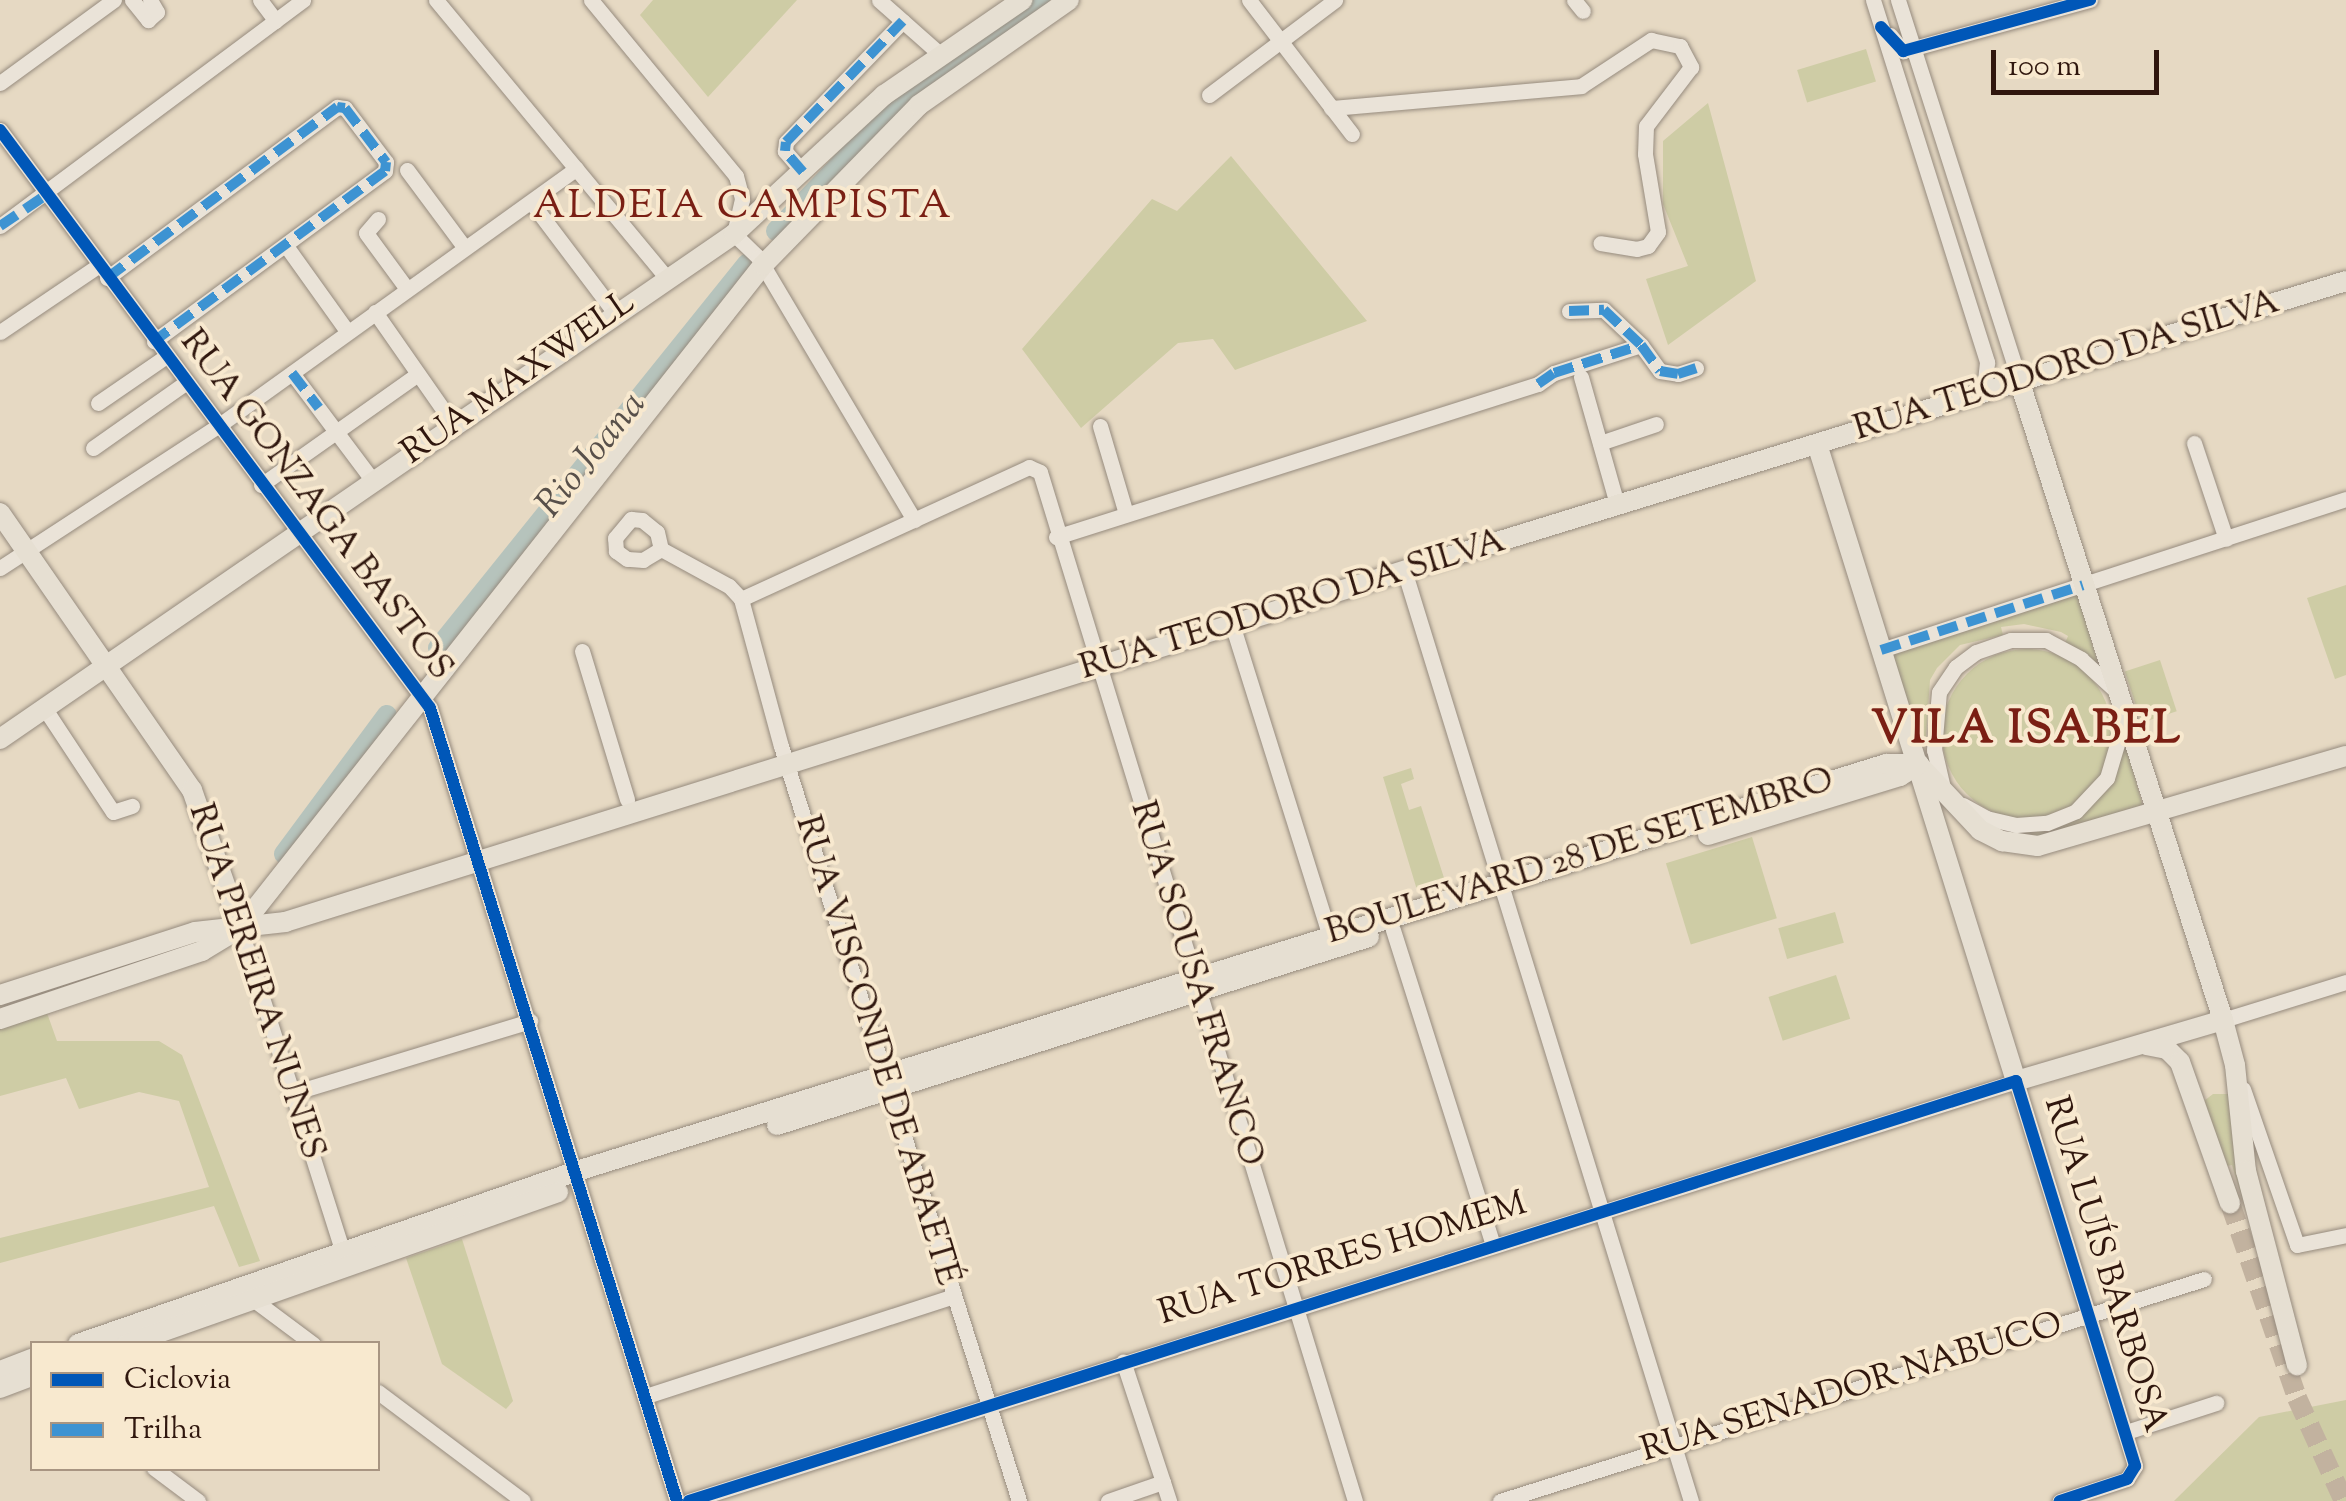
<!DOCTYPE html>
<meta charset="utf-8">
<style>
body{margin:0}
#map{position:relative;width:2346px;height:1501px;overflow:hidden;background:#e6d9c3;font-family:"Sorts Mill Goudy",serif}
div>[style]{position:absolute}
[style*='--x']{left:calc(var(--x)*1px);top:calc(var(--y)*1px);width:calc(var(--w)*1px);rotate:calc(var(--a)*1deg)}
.green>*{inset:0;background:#cecca5;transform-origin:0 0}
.round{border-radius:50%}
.river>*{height:20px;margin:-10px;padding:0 10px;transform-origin:10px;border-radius:10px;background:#b6c3bc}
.major-tunnel>*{height:20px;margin-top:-10px;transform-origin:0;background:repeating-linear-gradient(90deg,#c2b29f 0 20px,transparent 0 30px)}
.roads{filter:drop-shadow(0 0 2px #968b7e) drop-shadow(0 0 2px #968b7e)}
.minor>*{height:15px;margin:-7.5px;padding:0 7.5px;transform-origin:7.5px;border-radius:7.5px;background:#eae3d8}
.major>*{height:20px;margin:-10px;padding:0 10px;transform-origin:10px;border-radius:10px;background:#e6dfd2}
.quiet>*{height:10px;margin-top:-5px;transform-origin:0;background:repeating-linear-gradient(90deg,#3d93d2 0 20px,transparent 0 30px)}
.cycleway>*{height:12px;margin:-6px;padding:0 6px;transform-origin:6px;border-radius:6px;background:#0057b8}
span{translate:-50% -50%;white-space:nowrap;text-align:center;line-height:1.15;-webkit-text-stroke:8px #f8e9cf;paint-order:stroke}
.street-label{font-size:35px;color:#30170e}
.water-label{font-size:38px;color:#58504a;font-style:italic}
.quarter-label{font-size:40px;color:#7a1f14;letter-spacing:2.5px}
.district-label{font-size:45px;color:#7a1f14;font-weight:700;letter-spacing:2.5px}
.legend{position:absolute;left:30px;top:1341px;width:350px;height:130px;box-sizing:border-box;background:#f8e9cf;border:2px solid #a89582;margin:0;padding:12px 18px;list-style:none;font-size:30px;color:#30170e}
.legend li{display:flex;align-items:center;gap:20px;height:50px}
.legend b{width:50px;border:2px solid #a89582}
.scale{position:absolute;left:1991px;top:50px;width:168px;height:45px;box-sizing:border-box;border:5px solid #30170e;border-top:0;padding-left:12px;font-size:30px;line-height:35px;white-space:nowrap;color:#30170e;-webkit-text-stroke:8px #f8e9cf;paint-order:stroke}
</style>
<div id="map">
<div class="green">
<i style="clip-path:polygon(653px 0,797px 0,708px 97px,640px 15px)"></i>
<i style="left:1866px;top:49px;width:34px;height:72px;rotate:73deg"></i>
<i style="clip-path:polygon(1708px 103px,1756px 281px,1668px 345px,1646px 279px,1688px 266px,1663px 204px,1663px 141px)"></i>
<i style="clip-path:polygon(1231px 156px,1367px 321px,1235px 370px,1213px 339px,1178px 343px,1081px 428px,1022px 349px,1152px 199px,1177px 211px)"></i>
<i style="clip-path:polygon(2346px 585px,2346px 675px,2335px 679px,2307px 598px)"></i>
<i style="clip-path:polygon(2077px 592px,2098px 664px,2065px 643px,2068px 636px,2061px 632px,2024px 624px,2001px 627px,2003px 635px,1960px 645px,1937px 668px,1930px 680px,1926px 738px,1918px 742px,1891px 653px)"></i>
<i class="round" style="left:1942px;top:649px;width:170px;height:170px"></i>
<i style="left:2160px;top:660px;width:54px;height:37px;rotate:72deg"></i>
<i style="clip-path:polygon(2126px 746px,2143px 807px,2039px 839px,2010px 833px,2045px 829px,2089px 808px,2108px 786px)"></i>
<i style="clip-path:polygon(1411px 768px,1414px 779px,1401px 784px,1409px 810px,1421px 806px,1445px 881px,1417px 890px,1383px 777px)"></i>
<i style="left:1752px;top:837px;width:85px;height:90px;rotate:73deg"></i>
<i style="left:1835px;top:912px;width:32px;height:59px;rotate:74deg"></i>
<i style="left:1836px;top:975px;width:46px;height:71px;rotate:72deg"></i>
<i style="clip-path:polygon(47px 1013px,57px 1041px,159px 1041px,182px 1055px,260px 1261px,239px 1267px,214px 1206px,0 1263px,0 1238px,209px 1187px,179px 1101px,139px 1092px,79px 1109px,66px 1078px,0 1096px,0 1027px)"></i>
<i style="clip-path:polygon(2213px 1094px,2229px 1094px,2256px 1242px,2232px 1165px,2227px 1166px,2240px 1199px,2234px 1198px,2200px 1104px)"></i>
<i style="clip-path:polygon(462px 1239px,513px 1401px,506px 1409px,442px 1364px,406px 1258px)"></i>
<i style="clip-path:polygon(2346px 1400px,2346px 1501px,2174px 1501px,2259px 1417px)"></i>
</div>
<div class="river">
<i style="--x:776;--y:231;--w:191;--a:-46.3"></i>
<i style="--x:908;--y:93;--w:161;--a:-34.9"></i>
<i style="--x:438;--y:648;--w:493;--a:-51.2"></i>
<i style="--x:284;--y:854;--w:173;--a:-53.5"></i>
</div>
<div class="major-tunnel">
<i style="--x:2230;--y:1203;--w:206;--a:71"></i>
<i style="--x:2297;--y:1398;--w:113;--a:65.5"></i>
</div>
<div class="roads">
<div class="minor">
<i style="--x:132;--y:0;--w:26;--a:51"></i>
<i style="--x:148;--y:20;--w:12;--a:-42"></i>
<i style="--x:157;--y:12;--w:14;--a:-120"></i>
<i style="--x:260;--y:0;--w:26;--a:53"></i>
<i style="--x:436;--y:0;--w:360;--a:50.3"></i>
<i style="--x:591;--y:0;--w:228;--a:50.5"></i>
<i style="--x:736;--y:176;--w:24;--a:75"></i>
<i style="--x:742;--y:199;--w:36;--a:103"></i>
<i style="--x:734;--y:234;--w:33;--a:44"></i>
<i style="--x:758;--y:257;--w:306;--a:59.3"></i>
<i style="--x:879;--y:0;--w:83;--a:41.6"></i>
<i style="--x:1249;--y:0;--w:169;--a:52.5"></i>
<i style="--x:1574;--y:0;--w:14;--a:51"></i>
<i style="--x:1873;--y:0;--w:380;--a:72.5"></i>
<i style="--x:1987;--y:362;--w:18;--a:96"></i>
<i style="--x:1985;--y:380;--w:21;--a:127"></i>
<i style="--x:1898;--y:0;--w:402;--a:72.3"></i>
<i style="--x:1890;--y:35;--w:21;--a:51"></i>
<i style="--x:1903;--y:51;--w:194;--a:-15.3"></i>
<i style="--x:0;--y:83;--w:141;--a:-36.1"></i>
<i style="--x:1209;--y:95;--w:158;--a:-37"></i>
<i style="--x:1331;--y:108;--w:251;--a:-5"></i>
<i style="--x:1581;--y:86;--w:84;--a:-33.3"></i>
<i style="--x:1651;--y:40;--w:30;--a:12"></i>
<i style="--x:1680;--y:46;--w:24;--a:62"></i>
<i style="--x:1691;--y:67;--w:74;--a:127.3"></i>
<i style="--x:1646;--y:126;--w:28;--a:92"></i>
<i style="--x:1645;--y:154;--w:79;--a:80.5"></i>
<i style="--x:1658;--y:232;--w:17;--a:126"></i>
<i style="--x:1648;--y:246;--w:11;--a:165"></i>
<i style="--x:1637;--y:249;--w:37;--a:-171"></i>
<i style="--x:0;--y:130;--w:720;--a:53.35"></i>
<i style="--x:430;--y:708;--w:831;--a:72.7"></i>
<i style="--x:407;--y:170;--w:97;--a:53.4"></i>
<i style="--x:803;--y:172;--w:28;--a:-131"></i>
<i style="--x:785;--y:151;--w:9;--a:-84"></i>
<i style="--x:786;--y:142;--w:168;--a:-46"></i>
<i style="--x:531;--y:202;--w:139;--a:52.9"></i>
<i style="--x:378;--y:219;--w:18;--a:131"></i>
<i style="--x:366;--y:233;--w:69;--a:53.8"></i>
<i style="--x:0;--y:226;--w:378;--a:-36.7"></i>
<i style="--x:289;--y:250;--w:100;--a:54.4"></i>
<i style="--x:107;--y:278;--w:287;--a:-36.6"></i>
<i style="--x:337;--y:107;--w:8;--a:7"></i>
<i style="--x:345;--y:108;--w:68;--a:52.8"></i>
<i style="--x:386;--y:162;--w:9;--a:96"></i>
<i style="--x:385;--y:171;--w:287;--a:143.6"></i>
<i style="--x:1569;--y:311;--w:35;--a:-2"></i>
<i style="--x:1604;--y:310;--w:51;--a:43.4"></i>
<i style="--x:375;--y:312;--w:136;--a:55.1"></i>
<i style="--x:0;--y:332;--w:118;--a:-34"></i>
<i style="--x:292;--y:373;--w:135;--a:53.1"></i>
<i style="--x:1581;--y:377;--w:132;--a:74.2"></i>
<i style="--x:98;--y:403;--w:81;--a:-34.5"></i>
<i style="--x:1100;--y:426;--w:92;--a:73.5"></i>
<i style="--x:1600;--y:443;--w:59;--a:-18.7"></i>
<i style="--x:2194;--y:443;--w:101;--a:71.6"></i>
<i style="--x:93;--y:448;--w:113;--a:-35.2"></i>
<i style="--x:261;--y:485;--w:192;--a:-35.3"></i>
<i style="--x:1056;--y:537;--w:506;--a:-17.61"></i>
<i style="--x:1538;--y:384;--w:19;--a:-35"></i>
<i style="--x:1554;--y:373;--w:91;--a:-17.8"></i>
<i style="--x:1641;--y:345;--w:32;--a:54"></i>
<i style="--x:1660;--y:371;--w:18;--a:9"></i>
<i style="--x:1678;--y:374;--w:19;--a:-18"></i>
<i style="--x:661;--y:549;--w:21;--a:149"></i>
<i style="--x:643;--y:560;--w:16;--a:-176"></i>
<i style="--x:627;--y:559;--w:14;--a:-144"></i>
<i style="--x:616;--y:551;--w:13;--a:-94"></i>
<i style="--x:615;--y:538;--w:25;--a:-50"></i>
<i style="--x:631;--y:519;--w:11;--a:5"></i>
<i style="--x:642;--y:520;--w:19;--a:39"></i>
<i style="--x:657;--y:532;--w:17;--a:77"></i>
<i style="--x:661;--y:549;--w:77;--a:28.6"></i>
<i style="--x:729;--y:586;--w:18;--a:47"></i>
<i style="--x:0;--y:568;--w:260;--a:-33.1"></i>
<i style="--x:218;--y:426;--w:441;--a:-35.7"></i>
<i style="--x:1404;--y:570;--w:974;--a:72.87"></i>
<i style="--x:741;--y:599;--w:317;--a:-24.6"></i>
<i style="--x:1029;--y:467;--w:12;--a:24"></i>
<i style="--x:1040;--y:472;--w:1076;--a:72.98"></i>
<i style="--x:741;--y:599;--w:152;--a:74.8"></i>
<i style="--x:781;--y:746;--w:792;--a:72.5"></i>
<i style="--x:1232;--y:624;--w:318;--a:72.6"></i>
<i style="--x:1327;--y:928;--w:18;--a:47"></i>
<i style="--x:1881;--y:650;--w:489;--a:-18"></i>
<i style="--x:582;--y:651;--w:155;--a:73.1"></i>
<i style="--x:45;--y:709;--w:123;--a:56.6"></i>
<i style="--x:113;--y:812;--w:20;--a:-18"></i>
<i style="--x:1943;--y:788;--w:39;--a:-103"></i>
<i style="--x:1934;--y:750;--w:58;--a:-85.1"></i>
<i style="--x:1939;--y:692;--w:30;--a:-56"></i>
<i style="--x:1956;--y:667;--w:25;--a:-37"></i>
<i style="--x:1976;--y:652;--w:37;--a:-19"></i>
<i style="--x:2011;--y:640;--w:35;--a:0"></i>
<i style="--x:2046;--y:640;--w:40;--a:28"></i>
<i style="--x:2081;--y:659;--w:46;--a:42.4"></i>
<i style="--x:1963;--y:805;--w:26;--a:29"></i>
<i style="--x:1986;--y:818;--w:31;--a:13"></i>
<i style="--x:2016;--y:825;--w:31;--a:-4"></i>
<i style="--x:2047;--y:823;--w:31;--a:-22"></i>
<i style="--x:2076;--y:811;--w:45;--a:-46.8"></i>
<i style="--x:2107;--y:778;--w:46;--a:-73.5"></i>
<i style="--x:2120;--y:734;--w:24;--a:-90"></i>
<i style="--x:240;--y:928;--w:350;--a:72.4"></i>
<i style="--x:1393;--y:930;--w:330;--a:72.4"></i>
<i style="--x:2223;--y:1020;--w:129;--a:-17.2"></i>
<i style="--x:2243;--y:1089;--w:165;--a:70.9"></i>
<i style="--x:2297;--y:1245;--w:50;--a:-11.5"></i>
<i style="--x:293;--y:1093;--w:248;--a:-16.9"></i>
<i style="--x:254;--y:1300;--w:74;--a:36.7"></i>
<i style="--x:378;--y:1392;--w:181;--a:36.9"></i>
<i style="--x:646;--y:1396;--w:321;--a:-18"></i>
<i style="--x:2126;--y:1432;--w:95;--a:-17.9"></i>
<i style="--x:154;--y:1468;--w:55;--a:36.9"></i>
<i style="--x:1163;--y:1482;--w:20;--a:72"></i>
<i style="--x:689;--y:1501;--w:1392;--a:-17.56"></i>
<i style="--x:2016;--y:1081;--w:403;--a:72.8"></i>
<i style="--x:2135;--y:1466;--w:15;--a:122"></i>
<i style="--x:2127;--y:1479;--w:71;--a:161.8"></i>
<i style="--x:1108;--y:1501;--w:58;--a:-19.1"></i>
<i style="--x:1163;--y:1482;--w:127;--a:-108.3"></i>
<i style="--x:1500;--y:1501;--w:738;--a:-17.5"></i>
</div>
<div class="major">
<i style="--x:2020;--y:383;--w:669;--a:72.32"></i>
<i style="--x:2223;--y:1020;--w:47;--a:75.1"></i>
<i style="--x:2235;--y:1065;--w:107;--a:84.1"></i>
<i style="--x:2246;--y:1171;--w:201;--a:75.3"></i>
<i style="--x:1817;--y:444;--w:667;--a:72.65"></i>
<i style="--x:2016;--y:1081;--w:216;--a:-16.4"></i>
<i style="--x:0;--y:513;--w:337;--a:55.3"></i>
<i style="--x:192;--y:790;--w:146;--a:70.8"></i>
<i style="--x:0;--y:739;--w:891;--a:-34.53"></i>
<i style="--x:734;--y:234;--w:205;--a:-42.8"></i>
<i style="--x:884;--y:95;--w:168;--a:-34.5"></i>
<i style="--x:1920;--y:766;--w:88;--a:46.8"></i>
<i style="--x:1980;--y:830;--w:25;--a:27"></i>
<i style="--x:2002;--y:841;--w:36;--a:8"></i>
<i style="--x:2038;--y:846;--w:321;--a:-16.3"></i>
<i style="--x:1708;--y:835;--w:201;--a:-17.1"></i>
<i style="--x:1900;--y:776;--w:22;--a:-32"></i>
<i style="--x:0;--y:995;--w:205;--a:-17.9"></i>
<i style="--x:195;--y:932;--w:91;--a:-6.3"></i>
<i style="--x:285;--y:922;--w:1202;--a:-17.43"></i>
<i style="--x:1432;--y:562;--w:956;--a:-17.09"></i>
<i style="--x:0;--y:1019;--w:213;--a:-18.6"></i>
<i style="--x:202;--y:951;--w:44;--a:-31.2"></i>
<i style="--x:240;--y:928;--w:844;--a:-51.73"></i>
<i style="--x:763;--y:265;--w:223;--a:-45.7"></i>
<i style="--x:919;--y:105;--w:183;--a:-35"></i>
<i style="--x:2146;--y:1045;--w:21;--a:11"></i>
<i style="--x:2167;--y:1049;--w:18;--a:45"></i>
<i style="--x:2180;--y:1062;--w:150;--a:70.5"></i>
<i style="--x:777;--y:1125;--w:621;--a:-17.62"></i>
<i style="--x:78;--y:1344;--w:528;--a:-19.12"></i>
<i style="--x:577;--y:1171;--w:1371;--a:-17.27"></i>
<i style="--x:1886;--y:764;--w:33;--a:0"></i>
<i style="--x:127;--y:1344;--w:457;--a:-19.4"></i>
<i style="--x:0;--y:1371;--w:34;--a:-21"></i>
<i style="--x:0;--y:1388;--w:34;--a:-21"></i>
</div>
</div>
<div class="quiet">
<i style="--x:803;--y:172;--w:28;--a:-131"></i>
<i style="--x:785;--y:151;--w:9;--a:-84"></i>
<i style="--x:786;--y:142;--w:168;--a:-46"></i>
<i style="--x:0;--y:226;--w:55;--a:-34"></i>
<i style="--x:107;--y:278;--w:287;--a:-36.6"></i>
<i style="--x:337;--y:107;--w:8;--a:7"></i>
<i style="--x:345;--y:108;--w:68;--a:52.8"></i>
<i style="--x:386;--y:162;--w:9;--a:96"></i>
<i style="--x:385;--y:171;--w:287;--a:143.6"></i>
<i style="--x:1569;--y:311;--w:35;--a:-2"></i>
<i style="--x:1604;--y:310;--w:51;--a:43.4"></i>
<i style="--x:292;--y:373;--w:44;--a:52.4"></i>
<i style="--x:1538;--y:384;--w:19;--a:-35"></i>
<i style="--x:1554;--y:373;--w:91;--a:-17.8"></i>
<i style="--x:1641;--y:345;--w:32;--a:54"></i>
<i style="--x:1660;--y:371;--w:18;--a:9"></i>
<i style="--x:1678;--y:374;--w:19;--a:-18"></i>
<i style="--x:1881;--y:650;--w:212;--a:-17.8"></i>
</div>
<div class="cycleway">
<i style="--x:1881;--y:27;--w:33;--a:47"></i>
<i style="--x:1903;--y:51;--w:194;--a:-15.3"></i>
<i style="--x:0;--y:130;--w:720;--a:53.35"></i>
<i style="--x:430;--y:708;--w:831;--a:72.7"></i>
<i style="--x:689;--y:1501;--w:1392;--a:-17.56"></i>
<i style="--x:2016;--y:1081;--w:403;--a:72.8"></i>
<i style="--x:2135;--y:1466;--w:15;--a:122"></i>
<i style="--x:2127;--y:1479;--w:71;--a:161.8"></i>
</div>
<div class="street-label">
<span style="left:2067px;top:367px;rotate:-17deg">RUA TEODORO DA SILVA</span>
<span style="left:519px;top:379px;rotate:-35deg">RUA MAXWELL</span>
<span style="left:315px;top:506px;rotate:53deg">RUA GONZAGA BASTOS</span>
<span style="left:1293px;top:606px;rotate:-17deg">RUA TEODORO DA SILVA</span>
<span style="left:1580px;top:858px;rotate:-17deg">BOULEVARD 28 DE SETEMBRO</span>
<span style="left:255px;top:982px;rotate:72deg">RUA PEREIRA NUNES</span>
<span style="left:1195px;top:984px;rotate:73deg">RUA SOUSA FRANCO</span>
<span style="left:876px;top:1051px;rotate:73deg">RUA VISCONDE DE ABAETÉ</span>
<span style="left:1343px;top:1260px;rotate:-17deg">RUA TORRES HOMEM</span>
<span style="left:2104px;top:1265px;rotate:73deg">RUA LUÍS BARBOSA</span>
<span style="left:1852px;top:1389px;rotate:-17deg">RUA SENADOR NABUCO</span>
</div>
<div class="water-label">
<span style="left:593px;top:456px;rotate:-51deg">Rio Joana</span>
</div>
<div class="quarter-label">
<span style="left:743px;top:208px">ALDEIA CAMPISTA</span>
</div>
<div class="district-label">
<span style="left:2027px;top:732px">VILA ISABEL</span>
</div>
<ul class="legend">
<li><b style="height:12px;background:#0057b8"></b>Ciclovia</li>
<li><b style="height:12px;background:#3d93d2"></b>Trilha</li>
</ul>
<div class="scale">100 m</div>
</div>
